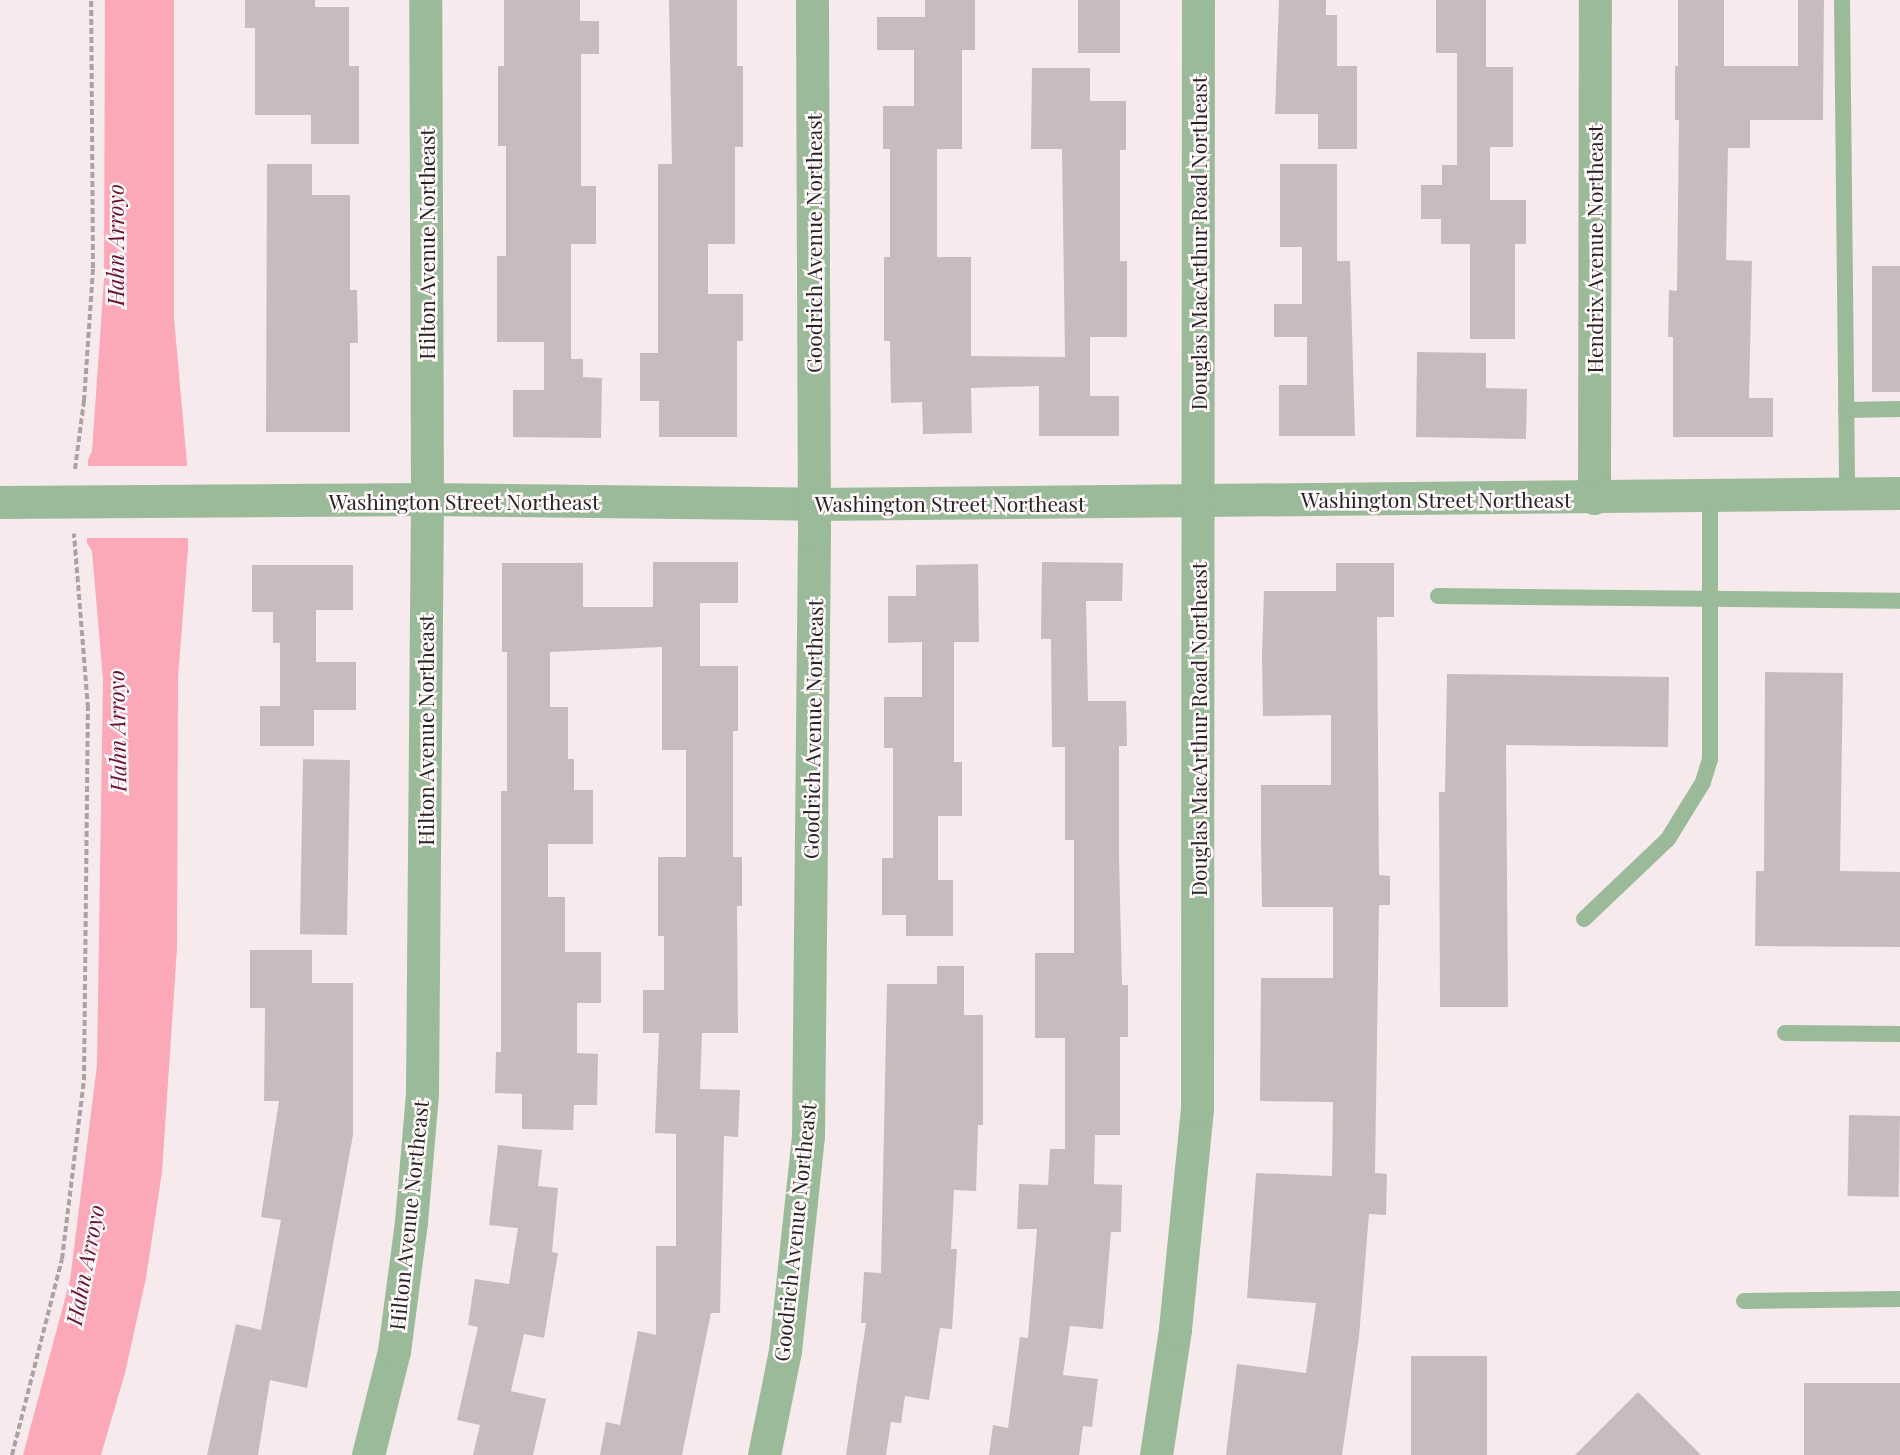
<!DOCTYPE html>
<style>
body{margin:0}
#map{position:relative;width:1900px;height:1455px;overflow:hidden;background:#f7eaec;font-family:"Playfair Display",serif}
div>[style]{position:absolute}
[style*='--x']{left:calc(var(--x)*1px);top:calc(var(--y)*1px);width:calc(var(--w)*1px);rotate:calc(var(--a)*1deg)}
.water>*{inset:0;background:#fba8b9}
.pier>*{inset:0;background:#f7eaec;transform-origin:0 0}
.building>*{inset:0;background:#c8bbbd;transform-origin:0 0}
.path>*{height:4px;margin-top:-2px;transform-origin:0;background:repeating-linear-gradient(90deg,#aca2a3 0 6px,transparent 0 9px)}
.lane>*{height:16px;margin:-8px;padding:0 8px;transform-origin:8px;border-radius:8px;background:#9bba9a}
.street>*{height:33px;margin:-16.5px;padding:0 16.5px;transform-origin:16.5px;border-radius:16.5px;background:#9bba9a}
span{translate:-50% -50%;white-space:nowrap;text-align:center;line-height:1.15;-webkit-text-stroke:5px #fff9fa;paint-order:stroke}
.street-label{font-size:21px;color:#272223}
.water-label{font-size:22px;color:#6a1030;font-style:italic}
</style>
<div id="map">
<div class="water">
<i style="clip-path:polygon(105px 0,174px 0,174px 318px,187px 464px,188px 548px,178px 678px,177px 948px,162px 1172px,146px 1278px,125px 1373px,101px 1455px,23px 1455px,70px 1280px,97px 1065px,103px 680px,92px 551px,87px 543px,88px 460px,92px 451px,104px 280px)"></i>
</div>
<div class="pier">
<i style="left:190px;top:466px;width:72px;height:105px;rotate:90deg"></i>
</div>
<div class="building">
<i style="clip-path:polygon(245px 0,315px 0,315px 7px,349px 7px,349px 66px,359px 66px,359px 144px,311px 144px,311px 115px,255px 115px,255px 28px,245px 28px)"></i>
<i style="clip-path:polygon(504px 0,580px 0,580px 21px,599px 21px,599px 54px,581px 54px,581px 186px,596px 186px,596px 244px,571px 244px,571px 359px,583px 359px,583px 377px,602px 378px,601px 438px,513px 437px,513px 390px,544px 390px,544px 342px,497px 342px,497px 256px,506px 256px,506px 146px,498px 146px,498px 66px,504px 66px)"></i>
<i style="clip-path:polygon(669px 0,737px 0,737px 66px,743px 66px,743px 147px,735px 147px,735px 244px,708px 244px,708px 294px,743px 294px,743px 341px,737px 341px,737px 437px,659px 437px,659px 401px,640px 401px,640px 353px,658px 353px,658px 164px,672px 164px)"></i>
<i style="clip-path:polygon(925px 0,975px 0,975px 50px,962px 50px,962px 149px,937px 149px,937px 257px,971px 257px,971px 356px,1065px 357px,1062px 149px,1031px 149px,1032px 68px,1090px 68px,1090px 101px,1126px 101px,1126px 150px,1120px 150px,1120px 261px,1127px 261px,1127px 337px,1090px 337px,1090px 396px,1119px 396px,1119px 436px,1039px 436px,1039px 386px,971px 388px,972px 433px,923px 434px,922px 402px,891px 403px,890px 341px,884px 341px,884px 257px,890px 257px,890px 149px,883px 149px,883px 106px,914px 106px,914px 50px,877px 50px,877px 17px,925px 17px)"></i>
<i style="left:1078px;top:0;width:42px;height:53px"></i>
<i style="clip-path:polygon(1279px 0,1326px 0,1326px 15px,1337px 15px,1337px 66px,1357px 66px,1357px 149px,1318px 149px,1318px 114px,1275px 114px)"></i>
<i style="clip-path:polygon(1436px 0,1486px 0,1486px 67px,1513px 67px,1513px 147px,1490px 147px,1490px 200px,1526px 200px,1526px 244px,1515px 244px,1515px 339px,1470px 339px,1470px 244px,1441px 244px,1441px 219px,1421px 219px,1421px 185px,1442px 185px,1442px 165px,1457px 165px,1457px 53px,1436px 53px)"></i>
<i style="clip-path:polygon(1678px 0,1724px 0,1724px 66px,1798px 66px,1798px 0,1824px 0,1823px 120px,1750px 120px,1750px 148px,1728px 148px,1726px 260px,1752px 261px,1749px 398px,1773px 398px,1773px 437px,1673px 437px,1673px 337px,1668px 337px,1669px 290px,1677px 291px,1679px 120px,1675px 120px,1675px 66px,1678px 66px)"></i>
<i style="clip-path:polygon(267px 164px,312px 164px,312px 195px,350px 195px,350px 290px,357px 290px,358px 343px,350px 343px,350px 432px,266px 432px)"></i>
<i style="clip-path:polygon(1280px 164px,1337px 164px,1337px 261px,1350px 261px,1355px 436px,1279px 436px,1279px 385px,1307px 385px,1307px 337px,1274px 337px,1274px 304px,1302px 304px,1302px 247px,1280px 247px)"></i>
<i style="left:1872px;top:266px;width:28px;height:126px"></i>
<i style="clip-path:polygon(1417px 352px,1486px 353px,1486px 388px,1527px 389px,1526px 439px,1416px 437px)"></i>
<i style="clip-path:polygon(653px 562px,738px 562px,738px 603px,700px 603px,700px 666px,738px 666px,738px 731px,733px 731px,733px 857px,742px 857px,742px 906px,737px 906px,738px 1033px,702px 1033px,700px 1089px,740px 1090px,738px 1137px,724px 1136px,720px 1313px,711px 1313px,682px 1455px,600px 1455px,606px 1422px,620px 1425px,638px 1331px,656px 1335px,656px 1246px,676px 1246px,676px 1134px,655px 1133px,659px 1033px,643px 1033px,643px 990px,664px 990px,664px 936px,658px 936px,658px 857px,686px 857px,686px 750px,662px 750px,662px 647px,550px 652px,550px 707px,568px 707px,568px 759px,574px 759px,574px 790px,593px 790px,593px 844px,548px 844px,548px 897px,565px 897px,565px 952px,601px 952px,601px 1003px,577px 1003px,577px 1053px,598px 1054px,597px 1105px,574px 1105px,573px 1130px,522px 1129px,522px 1094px,495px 1093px,496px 1052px,501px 1052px,501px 791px,507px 791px,507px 652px,502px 652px,502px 563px,583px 563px,583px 607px,653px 607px)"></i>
<i style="clip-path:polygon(1042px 562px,1123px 563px,1122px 601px,1086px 601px,1088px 701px,1126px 701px,1127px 746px,1119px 746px,1119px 856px,1122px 985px,1128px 985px,1128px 1037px,1120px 1037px,1120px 1135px,1095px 1135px,1094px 1184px,1122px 1185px,1121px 1232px,1111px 1232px,1103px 1329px,1070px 1326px,1063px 1375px,1098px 1379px,1092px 1427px,1083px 1426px,1079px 1455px,989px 1455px,993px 1425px,1008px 1428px,1020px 1337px,1028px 1338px,1037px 1229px,1017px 1229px,1019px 1184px,1048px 1185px,1050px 1149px,1065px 1149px,1065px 1038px,1035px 1038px,1035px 953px,1074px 953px,1074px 840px,1065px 840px,1065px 747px,1052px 747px,1051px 639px,1041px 639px)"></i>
<i style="clip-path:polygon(1336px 563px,1394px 563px,1394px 617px,1377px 617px,1379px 875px,1390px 876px,1390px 905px,1379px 905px,1375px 1173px,1387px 1174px,1386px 1215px,1369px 1214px,1359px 1337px,1342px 1455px,1226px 1455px,1237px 1364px,1306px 1373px,1316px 1303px,1247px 1298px,1256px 1173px,1332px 1176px,1333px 1102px,1260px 1101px,1261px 978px,1333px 978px,1333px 907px,1262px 907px,1261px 839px,1261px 785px,1331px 785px,1331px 715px,1263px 716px,1262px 655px,1264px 591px,1336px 591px)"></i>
<i style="clip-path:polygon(978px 564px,979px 642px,954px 642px,954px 762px,962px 762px,962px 816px,938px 816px,938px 880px,953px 880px,953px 936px,906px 936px,906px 915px,882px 915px,882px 858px,893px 858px,893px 748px,884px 748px,884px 697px,922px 697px,922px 642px,888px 643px,888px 596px,916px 596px,916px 565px)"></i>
<i style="clip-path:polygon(252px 565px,353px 565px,353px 610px,316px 610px,316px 662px,356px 662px,356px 710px,314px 710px,314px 746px,260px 746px,260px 706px,280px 706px,280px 643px,273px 643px,273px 612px,252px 612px)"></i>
<i style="clip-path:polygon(1765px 672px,1843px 673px,1840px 871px,1900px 872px,1900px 947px,1755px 946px,1756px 871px,1764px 871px)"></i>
<i style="clip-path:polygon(1447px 674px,1669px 677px,1668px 747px,1506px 745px,1508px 1007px,1440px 1007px,1439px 792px,1445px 792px)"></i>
<i style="left:350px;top:760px;width:175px;height:47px;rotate:91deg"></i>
<i style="clip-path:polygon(250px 950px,312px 950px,312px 983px,353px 983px,353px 1135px,307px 1388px,270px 1380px,258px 1455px,207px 1455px,236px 1324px,261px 1330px,281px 1220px,261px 1217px,279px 1101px,264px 1101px,265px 1008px,250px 1008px)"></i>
<i style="clip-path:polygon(937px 966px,964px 966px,964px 1015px,983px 1015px,983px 1125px,978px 1125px,976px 1191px,954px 1190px,951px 1249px,957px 1249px,952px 1329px,940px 1328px,929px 1400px,905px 1396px,901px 1423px,891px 1422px,886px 1455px,846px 1455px,866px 1323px,861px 1323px,864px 1272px,881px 1273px,887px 984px,937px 984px)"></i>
<i style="left:1849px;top:1115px;width:51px;height:81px;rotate:1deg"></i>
<i style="clip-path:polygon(498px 1145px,542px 1150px,538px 1186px,558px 1188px,552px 1252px,558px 1253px,544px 1338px,524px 1334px,511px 1391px,546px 1399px,533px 1455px,473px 1455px,480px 1425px,457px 1420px,478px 1327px,468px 1325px,475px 1279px,509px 1284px,518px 1228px,489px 1225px)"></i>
<i style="left:1411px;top:1356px;width:76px;height:99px"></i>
<i style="left:1900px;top:1383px;width:72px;height:96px;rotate:90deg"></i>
<i style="clip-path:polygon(1638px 1392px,1701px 1455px,1575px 1455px)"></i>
</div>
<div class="path">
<i style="--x:75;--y:469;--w:69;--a:-82.5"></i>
<i style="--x:84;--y:401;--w:133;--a:-86.1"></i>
<i style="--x:93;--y:268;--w:268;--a:-90.4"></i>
<i style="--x:12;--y:1455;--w:202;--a:-75.7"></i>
<i style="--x:62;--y:1259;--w:180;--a:-83"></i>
<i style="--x:84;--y:1080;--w:372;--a:-89.4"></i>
<i style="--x:88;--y:708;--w:175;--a:-94.6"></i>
</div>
<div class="lane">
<i style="--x:1842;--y:0;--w:494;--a:89.4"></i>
<i style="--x:1846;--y:410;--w:54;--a:-1.1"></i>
<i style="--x:1438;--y:596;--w:462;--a:0.6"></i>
<i style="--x:1584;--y:919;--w:116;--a:-43.6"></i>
<i style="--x:1668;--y:839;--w:67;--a:-58.4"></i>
<i style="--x:1703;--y:782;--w:24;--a:-73"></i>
<i style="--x:1710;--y:759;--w:263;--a:-90"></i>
<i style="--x:1785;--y:1033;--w:115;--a:0.5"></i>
<i style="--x:1744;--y:1301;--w:156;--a:-0.7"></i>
</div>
<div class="street">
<i style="--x:1594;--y:498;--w:498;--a:-89.9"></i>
<i style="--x:0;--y:502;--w:427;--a:-0.4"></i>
<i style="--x:427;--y:499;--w:387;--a:0.7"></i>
<i style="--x:814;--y:504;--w:1086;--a:-0.58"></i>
<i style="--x:368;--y:1455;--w:107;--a:-76"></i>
<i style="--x:394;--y:1351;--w:130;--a:-82.5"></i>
<i style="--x:411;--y:1222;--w:129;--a:-85.1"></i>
<i style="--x:422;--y:1093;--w:594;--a:-89.52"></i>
<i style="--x:427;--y:499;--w:499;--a:-90.2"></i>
<i style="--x:764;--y:1455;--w:106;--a:-78.6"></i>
<i style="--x:785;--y:1351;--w:216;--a:-83.9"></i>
<i style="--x:808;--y:1136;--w:604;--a:-89.43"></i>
<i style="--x:814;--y:532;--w:532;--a:-90.22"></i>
<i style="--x:1156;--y:1455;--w:127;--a:-81.4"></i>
<i style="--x:1175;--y:1329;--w:221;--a:-84.3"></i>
<i style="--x:1197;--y:1109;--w:1109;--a:-89.95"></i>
</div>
<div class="street-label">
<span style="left:813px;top:243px;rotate:-90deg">Goodrich Avenue Northeast</span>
<span style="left:1198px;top:243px;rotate:-90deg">Douglas MacArthur Road Northeast</span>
<span style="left:426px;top:244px;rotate:-90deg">Hilton Avenue Northeast</span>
<span style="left:1594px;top:249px;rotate:-90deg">Hendrix Avenue Northeast</span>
<span style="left:1436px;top:499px">Washington Street Northeast</span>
<span style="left:464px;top:501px">Washington Street Northeast</span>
<span style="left:950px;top:503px">Washington Street Northeast</span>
<span style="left:812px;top:729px;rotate:-89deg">Goodrich Avenue Northeast</span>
<span style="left:1198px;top:729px;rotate:-90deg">Douglas MacArthur Road Northeast</span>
<span style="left:425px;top:730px;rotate:-90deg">Hilton Avenue Northeast</span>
<span style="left:408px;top:1215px;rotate:-84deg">Hilton Avenue Northeast</span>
<span style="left:794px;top:1232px;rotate:-84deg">Goodrich Avenue Northeast</span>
</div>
<div class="water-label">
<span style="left:116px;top:245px;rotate:-90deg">Hahn Arroyo</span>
<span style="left:117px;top:731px;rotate:-91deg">Hahn Arroyo</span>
<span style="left:85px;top:1265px;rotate:-79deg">Hahn Arroyo</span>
</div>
</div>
